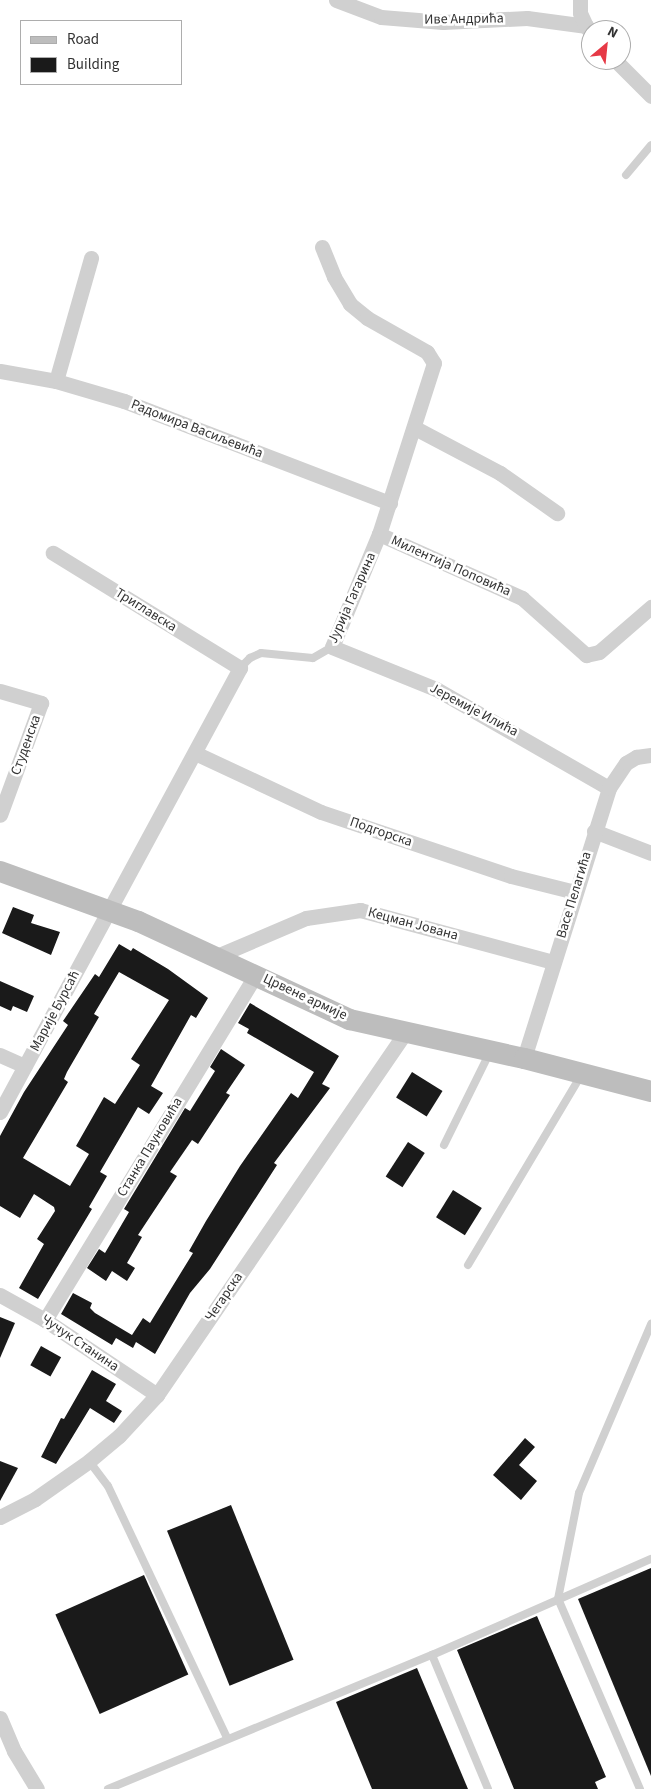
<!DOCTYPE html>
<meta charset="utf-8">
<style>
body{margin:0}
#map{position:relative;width:651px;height:1789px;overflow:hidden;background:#fff;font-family:"Source Sans 3",sans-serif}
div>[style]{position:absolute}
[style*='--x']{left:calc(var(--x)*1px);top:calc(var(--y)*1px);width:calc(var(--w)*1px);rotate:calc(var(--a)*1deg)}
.building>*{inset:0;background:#1a1a1a;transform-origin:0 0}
.service>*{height:8px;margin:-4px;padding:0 4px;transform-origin:4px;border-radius:4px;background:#d0d0d0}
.minor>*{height:15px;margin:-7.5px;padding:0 7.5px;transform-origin:7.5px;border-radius:7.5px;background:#d0d0d0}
.secondary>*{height:21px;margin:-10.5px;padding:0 10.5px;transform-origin:10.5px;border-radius:10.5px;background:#bdbdbd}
span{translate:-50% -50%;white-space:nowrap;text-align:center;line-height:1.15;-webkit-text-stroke:5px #fff;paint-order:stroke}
.street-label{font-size:14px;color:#333}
.legend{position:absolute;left:20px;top:20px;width:162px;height:65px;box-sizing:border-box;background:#fff;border:1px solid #adadad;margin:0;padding:6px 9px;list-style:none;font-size:15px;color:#333}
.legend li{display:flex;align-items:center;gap:10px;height:25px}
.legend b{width:25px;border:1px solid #adadad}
.north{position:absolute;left:581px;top:20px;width:50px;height:50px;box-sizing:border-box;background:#fff;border:1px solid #adadad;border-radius:50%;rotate:28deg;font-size:14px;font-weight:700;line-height:20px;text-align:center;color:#333}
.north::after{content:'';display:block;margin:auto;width:18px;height:22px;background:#e63946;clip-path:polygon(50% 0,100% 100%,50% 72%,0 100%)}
</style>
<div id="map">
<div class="building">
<i style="clip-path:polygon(13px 907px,34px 915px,31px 923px,60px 932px,51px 955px,2px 933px)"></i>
<i style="clip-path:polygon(evenodd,119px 944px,131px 951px,133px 948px,168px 969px,208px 998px,196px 1018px,191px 1015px,151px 1086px,163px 1093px,149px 1114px,138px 1107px,100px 1172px,107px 1176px,89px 1207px,92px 1209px,38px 1299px,19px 1288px,44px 1244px,37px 1239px,55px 1211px,54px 1207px,34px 1194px,20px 1218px,0 1206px,0 1136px,24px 1092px,68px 1025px,63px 1021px,95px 974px,99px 977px,119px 944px,119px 972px,169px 1000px,131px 1059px,140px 1065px,115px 1104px,104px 1097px,76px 1146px,89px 1154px,70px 1186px,23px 1158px,68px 1082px,64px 1079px,67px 1072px,99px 1017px,94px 1014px,119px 972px)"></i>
<i style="clip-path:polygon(0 981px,34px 996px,27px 1012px,13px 1006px,11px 1011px,0 1006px)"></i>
<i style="clip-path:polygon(250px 1003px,339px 1056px,322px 1084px,330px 1088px,274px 1163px,277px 1165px,210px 1269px,190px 1293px,155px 1354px,136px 1342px,133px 1348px,116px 1338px,112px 1345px,61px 1314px,73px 1293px,92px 1303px,90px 1308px,95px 1313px,132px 1335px,143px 1318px,150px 1323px,193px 1253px,189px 1251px,206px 1221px,240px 1166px,291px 1093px,298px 1098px,314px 1072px,247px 1033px,249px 1029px,238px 1023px)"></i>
<i style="clip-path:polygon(221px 1049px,245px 1065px,226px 1093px,230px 1095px,198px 1144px,192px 1140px,170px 1172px,177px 1176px,138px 1235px,142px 1237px,127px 1263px,135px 1268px,127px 1281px,112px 1271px,106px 1281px,87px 1268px,99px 1249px,105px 1253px,129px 1212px,124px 1209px,185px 1108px,190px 1111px,215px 1071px,210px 1067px)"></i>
<i style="left:412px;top:1072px;width:36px;height:30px;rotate:32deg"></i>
<i style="left:408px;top:1142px;width:20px;height:41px;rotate:33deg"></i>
<i style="left:453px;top:1190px;width:34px;height:32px;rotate:32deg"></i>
<i style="clip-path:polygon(0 1317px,15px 1323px,0 1358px)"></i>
<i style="left:41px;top:1346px;width:23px;height:22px;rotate:29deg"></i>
<i style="clip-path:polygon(92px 1370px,116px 1384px,106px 1401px,122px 1411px,114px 1423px,90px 1408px,56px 1464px,41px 1457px,61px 1418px,64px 1419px)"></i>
<i style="clip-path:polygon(525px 1438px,535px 1447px,519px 1465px,537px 1481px,521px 1500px,493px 1475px)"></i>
<i style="clip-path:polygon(0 1461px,18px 1468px,0 1501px)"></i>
<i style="left:231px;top:1505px;width:167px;height:69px;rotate:68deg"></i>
<i style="clip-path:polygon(651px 1568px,651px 1776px,578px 1599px)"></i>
<i style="left:144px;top:1575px;width:109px;height:97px;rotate:66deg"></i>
<i style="clip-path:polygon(537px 1616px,606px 1777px,595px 1782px,598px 1789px,514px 1789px,457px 1650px)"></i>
<i style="clip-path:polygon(417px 1668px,468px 1789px,372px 1789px,336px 1702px)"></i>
</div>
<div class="service">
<i style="--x:626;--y:175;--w:39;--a:-50"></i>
<i style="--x:240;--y:668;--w:14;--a:-45"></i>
<i style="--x:250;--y:658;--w:12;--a:-24"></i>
<i style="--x:261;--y:653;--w:52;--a:5.5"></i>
<i style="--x:313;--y:658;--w:22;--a:-30"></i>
<i style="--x:444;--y:1145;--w:104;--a:-63.7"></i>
<i style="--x:468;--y:1265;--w:222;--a:-59.2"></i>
<i style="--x:89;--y:1461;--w:31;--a:53"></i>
<i style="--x:108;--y:1486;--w:279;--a:64.7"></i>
<i style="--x:432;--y:1655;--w:145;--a:67.3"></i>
<i style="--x:108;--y:1789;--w:351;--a:-22.5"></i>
<i style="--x:432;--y:1655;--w:239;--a:-23.7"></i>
<i style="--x:640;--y:1789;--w:207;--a:-113.3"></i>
<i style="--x:558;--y:1599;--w:108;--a:-78.8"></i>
<i style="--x:579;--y:1493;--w:184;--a:-66.9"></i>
</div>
<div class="minor">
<i style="--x:336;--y:0;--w:48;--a:20.7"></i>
<i style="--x:381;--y:17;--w:62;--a:4.6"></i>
<i style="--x:443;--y:22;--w:84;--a:-2.7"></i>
<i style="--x:527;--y:18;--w:60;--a:7.7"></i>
<i style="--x:586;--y:26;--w:9;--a:54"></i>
<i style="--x:580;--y:0;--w:13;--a:90"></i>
<i style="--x:580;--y:13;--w:14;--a:65"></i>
<i style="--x:615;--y:60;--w:51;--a:45"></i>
<i style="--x:322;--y:247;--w:32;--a:68"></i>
<i style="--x:334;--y:277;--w:31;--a:59"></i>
<i style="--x:350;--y:304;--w:22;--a:39"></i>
<i style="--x:367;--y:318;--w:69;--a:29.5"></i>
<i style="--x:427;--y:352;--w:13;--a:58"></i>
<i style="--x:434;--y:363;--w:180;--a:107.8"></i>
<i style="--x:379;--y:534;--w:122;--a:112.6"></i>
<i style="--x:332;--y:647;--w:112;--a:22"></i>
<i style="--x:436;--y:689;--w:199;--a:29.8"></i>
<i style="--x:0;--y:371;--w:57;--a:10.1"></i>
<i style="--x:56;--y:381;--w:71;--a:16.4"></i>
<i style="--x:124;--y:401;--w:285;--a:21"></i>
<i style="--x:56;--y:381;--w:128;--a:-74.1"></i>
<i style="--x:415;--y:428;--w:96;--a:27.9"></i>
<i style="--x:500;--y:473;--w:70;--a:35.1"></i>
<i style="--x:379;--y:534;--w:157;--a:24.1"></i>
<i style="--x:522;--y:598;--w:86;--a:41.7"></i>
<i style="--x:586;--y:655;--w:13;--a:-13"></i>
<i style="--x:599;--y:652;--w:69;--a:-40.9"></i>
<i style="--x:0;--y:691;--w:43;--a:16.3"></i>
<i style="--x:41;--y:703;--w:119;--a:110.1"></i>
<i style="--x:195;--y:753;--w:139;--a:25.1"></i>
<i style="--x:321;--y:812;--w:200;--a:18.6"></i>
<i style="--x:511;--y:876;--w:66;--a:14"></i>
<i style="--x:594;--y:831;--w:61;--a:21.1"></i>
<i style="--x:217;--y:956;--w:97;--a:-23.1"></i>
<i style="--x:306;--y:918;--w:55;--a:-8.4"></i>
<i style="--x:360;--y:910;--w:200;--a:15.1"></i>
<i style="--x:0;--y:1055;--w:27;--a:24"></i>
<i style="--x:524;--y:1058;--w:283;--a:-72.5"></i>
<i style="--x:609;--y:788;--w:30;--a:-56"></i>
<i style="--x:626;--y:763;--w:12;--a:-31"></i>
<i style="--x:636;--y:757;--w:15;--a:-8"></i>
<i style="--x:0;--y:1112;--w:505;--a:-61.61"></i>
<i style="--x:240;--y:668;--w:220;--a:-148.4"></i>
<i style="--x:0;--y:1295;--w:51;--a:29.1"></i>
<i style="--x:45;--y:1320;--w:135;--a:33.8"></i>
<i style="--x:45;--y:1320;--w:405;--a:-58.6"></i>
<i style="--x:0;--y:1517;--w:39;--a:-27"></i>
<i style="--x:35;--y:1499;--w:66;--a:-35.1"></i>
<i style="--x:89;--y:1461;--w:39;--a:-40"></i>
<i style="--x:119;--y:1436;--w:56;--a:-47.2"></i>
<i style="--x:157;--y:1395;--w:437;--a:-55.6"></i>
<i style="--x:0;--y:1718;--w:36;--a:67"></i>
<i style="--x:14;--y:1751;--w:44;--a:58.8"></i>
</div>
<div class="secondary">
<i style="--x:0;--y:871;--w:147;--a:19.9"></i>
<i style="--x:138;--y:921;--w:233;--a:24.9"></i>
<i style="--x:349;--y:1019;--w:179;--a:12.6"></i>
<i style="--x:524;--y:1058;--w:131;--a:14.6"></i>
</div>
<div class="street-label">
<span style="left:464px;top:19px;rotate:-1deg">Иве Андрића</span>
<span style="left:197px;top:429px;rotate:21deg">Радомира Васиљевића</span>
<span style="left:451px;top:566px;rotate:24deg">Милентија Поповића</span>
<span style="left:352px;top:598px;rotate:-66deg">Јурија Гагарина</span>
<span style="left:146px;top:610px;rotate:32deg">Триглавска</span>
<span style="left:474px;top:710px;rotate:28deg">Јеремије Илића</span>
<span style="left:26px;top:745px;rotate:-70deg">Студенска</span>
<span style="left:381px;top:832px;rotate:19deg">Подгорска</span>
<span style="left:574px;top:895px;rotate:-73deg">Васе Пелагића</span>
<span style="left:413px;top:924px;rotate:15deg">Кецман Јована</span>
<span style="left:305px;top:997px;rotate:25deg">Црвене армије</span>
<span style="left:55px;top:1011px;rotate:-62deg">Марије Бурсаћ</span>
<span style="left:150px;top:1147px;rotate:-59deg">Станка Пауновића</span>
<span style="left:224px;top:1297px;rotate:-56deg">Чегарска</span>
<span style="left:80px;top:1343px;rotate:34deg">Чучук Станина</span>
</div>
<ul class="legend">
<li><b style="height:6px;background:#bdbdbd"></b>Road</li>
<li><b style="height:14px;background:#1a1a1a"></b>Building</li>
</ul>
<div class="north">N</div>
</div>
